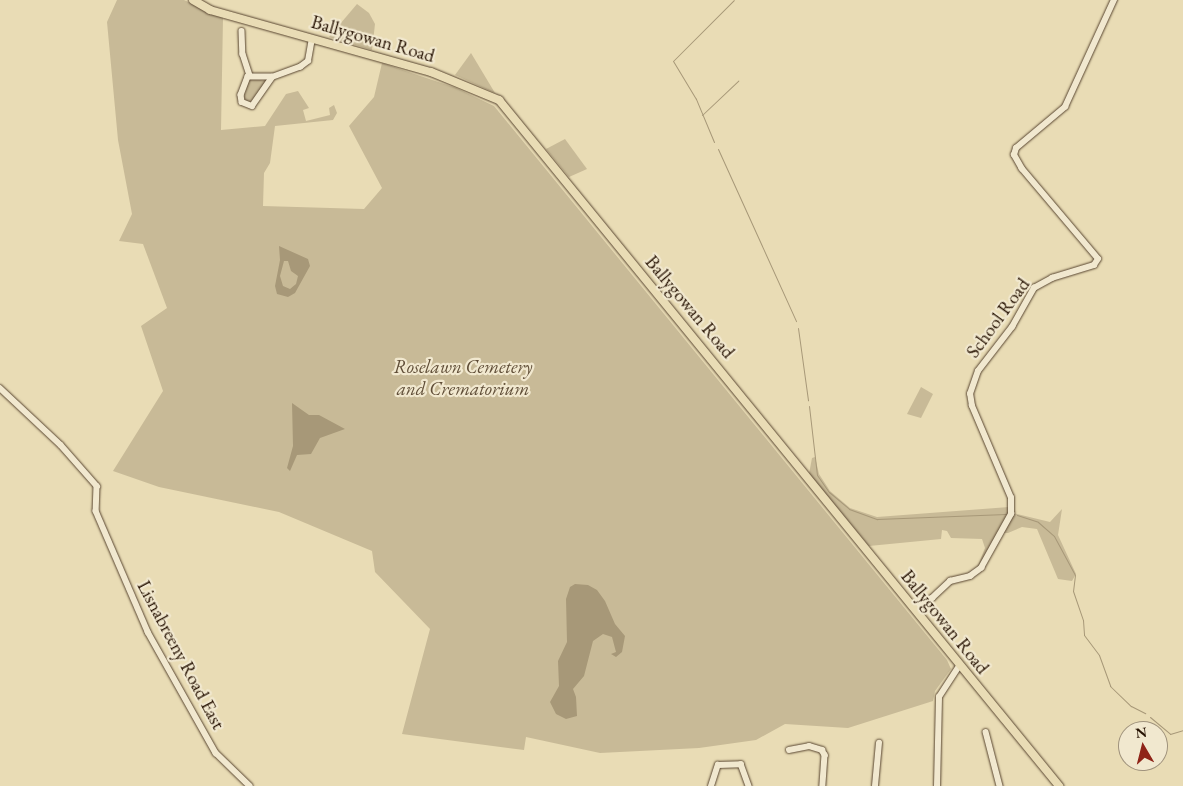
<!DOCTYPE html>
<style>
body{margin:0}
#map{position:relative;width:1183px;height:786px;overflow:hidden;background:#e9dcb5;font-family:"EB Garamond",serif}
div>[style]{position:absolute}
[style*='--x']{left:calc(var(--x)*1px);top:calc(var(--y)*1px);width:calc(var(--w)*1px);rotate:calc(var(--a)*1deg)}
.green>*{inset:0;background:#c8ba97}
.water>*{inset:0;background:#a79878}
.stream>*{height:1px;margin:-0.5px;padding:0 0.5px;transform-origin:0.5px;border-radius:0.5px;background:#a79878}
.roads{filter:drop-shadow(0 0 1px #584530) drop-shadow(0 0 1px #584530)}
.minor>*{height:5.5px;margin:-2.75px;padding:0 2.75px;transform-origin:2.75px;border-radius:2.75px;background:#f1e8cf}
.major>*{height:8px;margin:-4px;padding:0 4px;transform-origin:4px;border-radius:4px;background:#e9dcb5}
span{translate:-50% -50%;white-space:nowrap;text-align:center;line-height:1.15;-webkit-text-stroke:4.5px #f1e8cf;paint-order:stroke}
.street-label{font-size:19px;color:#271303}
.park-label{font-size:19px;color:#5f4d37;font-style:italic}
.north{position:absolute;left:1118px;top:721px;width:50px;height:50px;box-sizing:border-box;background:#f1e8cf;border:1px solid #a0937d;border-radius:50%;rotate:352deg;font-size:14px;font-weight:700;line-height:20px;text-align:center;color:#271303}
.north::after{content:'';display:block;margin:auto;width:18px;height:22px;background:#8f2418;clip-path:polygon(50% 0,100% 100%,50% 72%,0 100%)}
</style>
<div id="map">
<div class="green">
<i style="clip-path:polygon(117px 0,184px 0,223px 18px,221px 130px,265px 126px,286px 94px,298px 91px,309px 108px,303px 110px,306px 121px,330px 115px,329px 108px,334px 105px,337px 113px,333px 120px,275px 126px,270px 163px,264px 173px,263px 206px,364px 209px,382px 188px,349px 126px,374px 97px,382px 63px,456px 88px,494px 106px,947px 660px,951px 669px,935px 691px,933px 701px,848px 728px,785px 724px,756px 740px,699px 748px,600px 753px,526px 737px,524px 750px,402px 734px,430px 629px,375px 572px,372px 551px,279px 512px,159px 487px,113px 471px,163px 391px,141px 326px,167px 308px,143px 244px,119px 241px,132px 214px,118px 140px,107px 22px)"></i>
<i style="clip-path:polygon(357px 4px,369px 13px,375px 24px,372px 50px,329px 37px)"></i>
<i style="clip-path:polygon(471px 53px,495px 93px,455px 75px)"></i>
<i style="clip-path:polygon(249px 78px,266px 81px,252px 100px,247px 102px,244px 97px)"></i>
<i style="clip-path:polygon(565px 139px,587px 169px,569px 177px,546px 149px)"></i>
<i style="clip-path:polygon(921px 387px,933px 394px,921px 418px,907px 414px)"></i>
<i style="clip-path:polygon(815px 457px,819px 474px,830px 491px,850px 508px,877px 517px,1009px 507px,1009px 512px,1050px 522px,1062px 509px,1058px 535px,1076px 574px,1072px 581px,1058px 579px,1037px 529px,1022px 527px,1008px 533px,1000px 533px,977px 568px,985px 548px,982px 539px,951px 538px,947px 531px,942px 530px,941px 539px,869px 546px,809px 474px,812px 458px)"></i>
</div>
<div class="water">
<i style="clip-path:polygon(evenodd,279px 246px,308px 259px,310px 266px,295px 293px,288px 297px,277px 294px,275px 286px,280px 260px,279px 246px,284px 261px,288px 261px,291px 271px,298px 276px,296px 284px,290px 289px,283px 286px,280px 276px,284px 261px)"></i>
<i style="clip-path:polygon(292px 403px,309px 415px,319px 415px,345px 429px,320px 438px,311px 454px,297px 455px,290px 471px,287px 468px,293px 446px)"></i>
<i style="clip-path:polygon(575px 584px,588px 585px,597px 590px,605px 601px,615px 624px,625px 636px,622px 652px,616px 657px,611px 654px,616px 652px,612px 637px,603px 634px,593px 641px,584px 676px,573px 689px,576px 697px,577px 716px,566px 719px,556px 714px,550px 702px,559px 686px,558px 661px,567px 642px,566px 599px,570px 587px)"></i>
</div>
<div class="stream">
<i style="--x:702;--y:115;--w:50;--a:-43.4"></i>
<i style="--x:714;--y:142;--w:47;--a:-112.7"></i>
<i style="--x:696;--y:99;--w:44;--a:-121.2"></i>
<i style="--x:673;--y:61;--w:86;--a:-45"></i>
<i style="--x:718;--y:149;--w:189;--a:65.6"></i>
<i style="--x:798;--y:328;--w:73;--a:82.1"></i>
<i style="--x:809;--y:406;--w:69;--a:83.4"></i>
<i style="--x:817;--y:475;--w:21;--a:55"></i>
<i style="--x:829;--y:492;--w:26;--a:40"></i>
<i style="--x:849;--y:509;--w:30;--a:20"></i>
<i style="--x:877;--y:519;--w:129;--a:-2.2"></i>
<i style="--x:1017;--y:515;--w:22;--a:18"></i>
<i style="--x:1038;--y:522;--w:21;--a:41"></i>
<i style="--x:1054;--y:536;--w:44;--a:61.7"></i>
<i style="--x:1075;--y:575;--w:16;--a:97"></i>
<i style="--x:1073;--y:591;--w:31;--a:71"></i>
<i style="--x:1083;--y:620;--w:15;--a:86"></i>
<i style="--x:1084;--y:635;--w:25;--a:53"></i>
<i style="--x:1099;--y:655;--w:33;--a:70"></i>
<i style="--x:1110;--y:686;--w:29;--a:44"></i>
<i style="--x:1131;--y:706;--w:16;--a:27"></i>
<i style="--x:1150;--y:717;--w:26;--a:40"></i>
<i style="--x:1170;--y:734;--w:14;--a:-17"></i>
</div>
<div class="roads">
<div class="minor">
<i style="--x:242;--y:31;--w:23;--a:88"></i>
<i style="--x:243;--y:54;--w:22;--a:72"></i>
<i style="--x:272;--y:77;--w:24;--a:180"></i>
<i style="--x:248;--y:77;--w:19;--a:111"></i>
<i style="--x:241;--y:95;--w:7;--a:82"></i>
<i style="--x:242;--y:102;--w:11;--a:22"></i>
<i style="--x:252;--y:106;--w:35;--a:-55"></i>
<i style="--x:272;--y:77;--w:30;--a:-20"></i>
<i style="--x:300;--y:67;--w:10;--a:-37"></i>
<i style="--x:308;--y:61;--w:22;--a:-80"></i>
<i style="--x:0;--y:388;--w:83;--a:43.1"></i>
<i style="--x:61;--y:445;--w:55;--a:48.7"></i>
<i style="--x:97;--y:486;--w:25;--a:92"></i>
<i style="--x:96;--y:511;--w:132;--a:66.7"></i>
<i style="--x:148;--y:632;--w:139;--a:60.7"></i>
<i style="--x:216;--y:753;--w:47;--a:44.1"></i>
<i style="--x:912;--y:607;--w:22;--a:-24"></i>
<i style="--x:932;--y:598;--w:25;--a:-43"></i>
<i style="--x:950;--y:581;--w:21;--a:-14"></i>
<i style="--x:970;--y:576;--w:14;--a:-36"></i>
<i style="--x:981;--y:568;--w:62;--a:-60.9"></i>
<i style="--x:1011;--y:514;--w:16;--a:-90"></i>
<i style="--x:1011;--y:498;--w:100;--a:-113"></i>
<i style="--x:972;--y:406;--w:12;--a:-99"></i>
<i style="--x:970;--y:394;--w:24;--a:-71"></i>
<i style="--x:978;--y:371;--w:56;--a:-52.3"></i>
<i style="--x:1012;--y:327;--w:45;--a:-60.6"></i>
<i style="--x:1034;--y:288;--w:21;--a:-29"></i>
<i style="--x:1052;--y:278;--w:44;--a:-17.2"></i>
<i style="--x:1094;--y:265;--w:7;--a:-56"></i>
<i style="--x:1098;--y:259;--w:118;--a:-130.2"></i>
<i style="--x:1022;--y:169;--w:16;--a:-120"></i>
<i style="--x:1014;--y:155;--w:7;--a:-74"></i>
<i style="--x:1016;--y:148;--w:64;--a:-39.9"></i>
<i style="--x:1065;--y:107;--w:118;--a:-65.4"></i>
<i style="--x:986;--y:732;--w:56;--a:75.5"></i>
<i style="--x:789;--y:750;--w:20;--a:-11"></i>
<i style="--x:809;--y:746;--w:14;--a:17"></i>
<i style="--x:822;--y:750;--w:6;--a:59"></i>
<i style="--x:825;--y:755;--w:31;--a:94"></i>
<i style="--x:711;--y:786;--w:22;--a:-72"></i>
<i style="--x:718;--y:765;--w:23;--a:-2"></i>
<i style="--x:741;--y:764;--w:23;--a:70"></i>
<i style="--x:875;--y:786;--w:43;--a:-84.7"></i>
<i style="--x:937;--y:786;--w:89;--a:-88.7"></i>
<i style="--x:939;--y:697;--w:38;--a:-57"></i>
</div>
<div class="major">
<i style="--x:193;--y:0;--w:20;--a:30"></i>
<i style="--x:210;--y:10;--w:230;--a:15.7"></i>
<i style="--x:431;--y:72;--w:74;--a:22.4"></i>
<i style="--x:499;--y:100;--w:886;--a:50.77"></i>
</div>
</div>
<div class="street-label">
<span style="left:373px;top:39px;rotate:16deg">Ballygowan Road</span>
<span style="left:690px;top:307px;rotate:50deg">Ballygowan Road</span>
<span style="left:998px;top:318px;rotate:-54deg">School Road</span>
<span style="left:945px;top:622px;rotate:51deg">Ballygowan Road</span>
<span style="left:181px;top:655px;rotate:62deg">Lisnabreeny Road East</span>
</div>
<div class="park-label">
<span style="left:463px;top:378px">Roselawn Cemetery<br>and Crematorium</span>
</div>
<div class="north">N</div>
</div>
